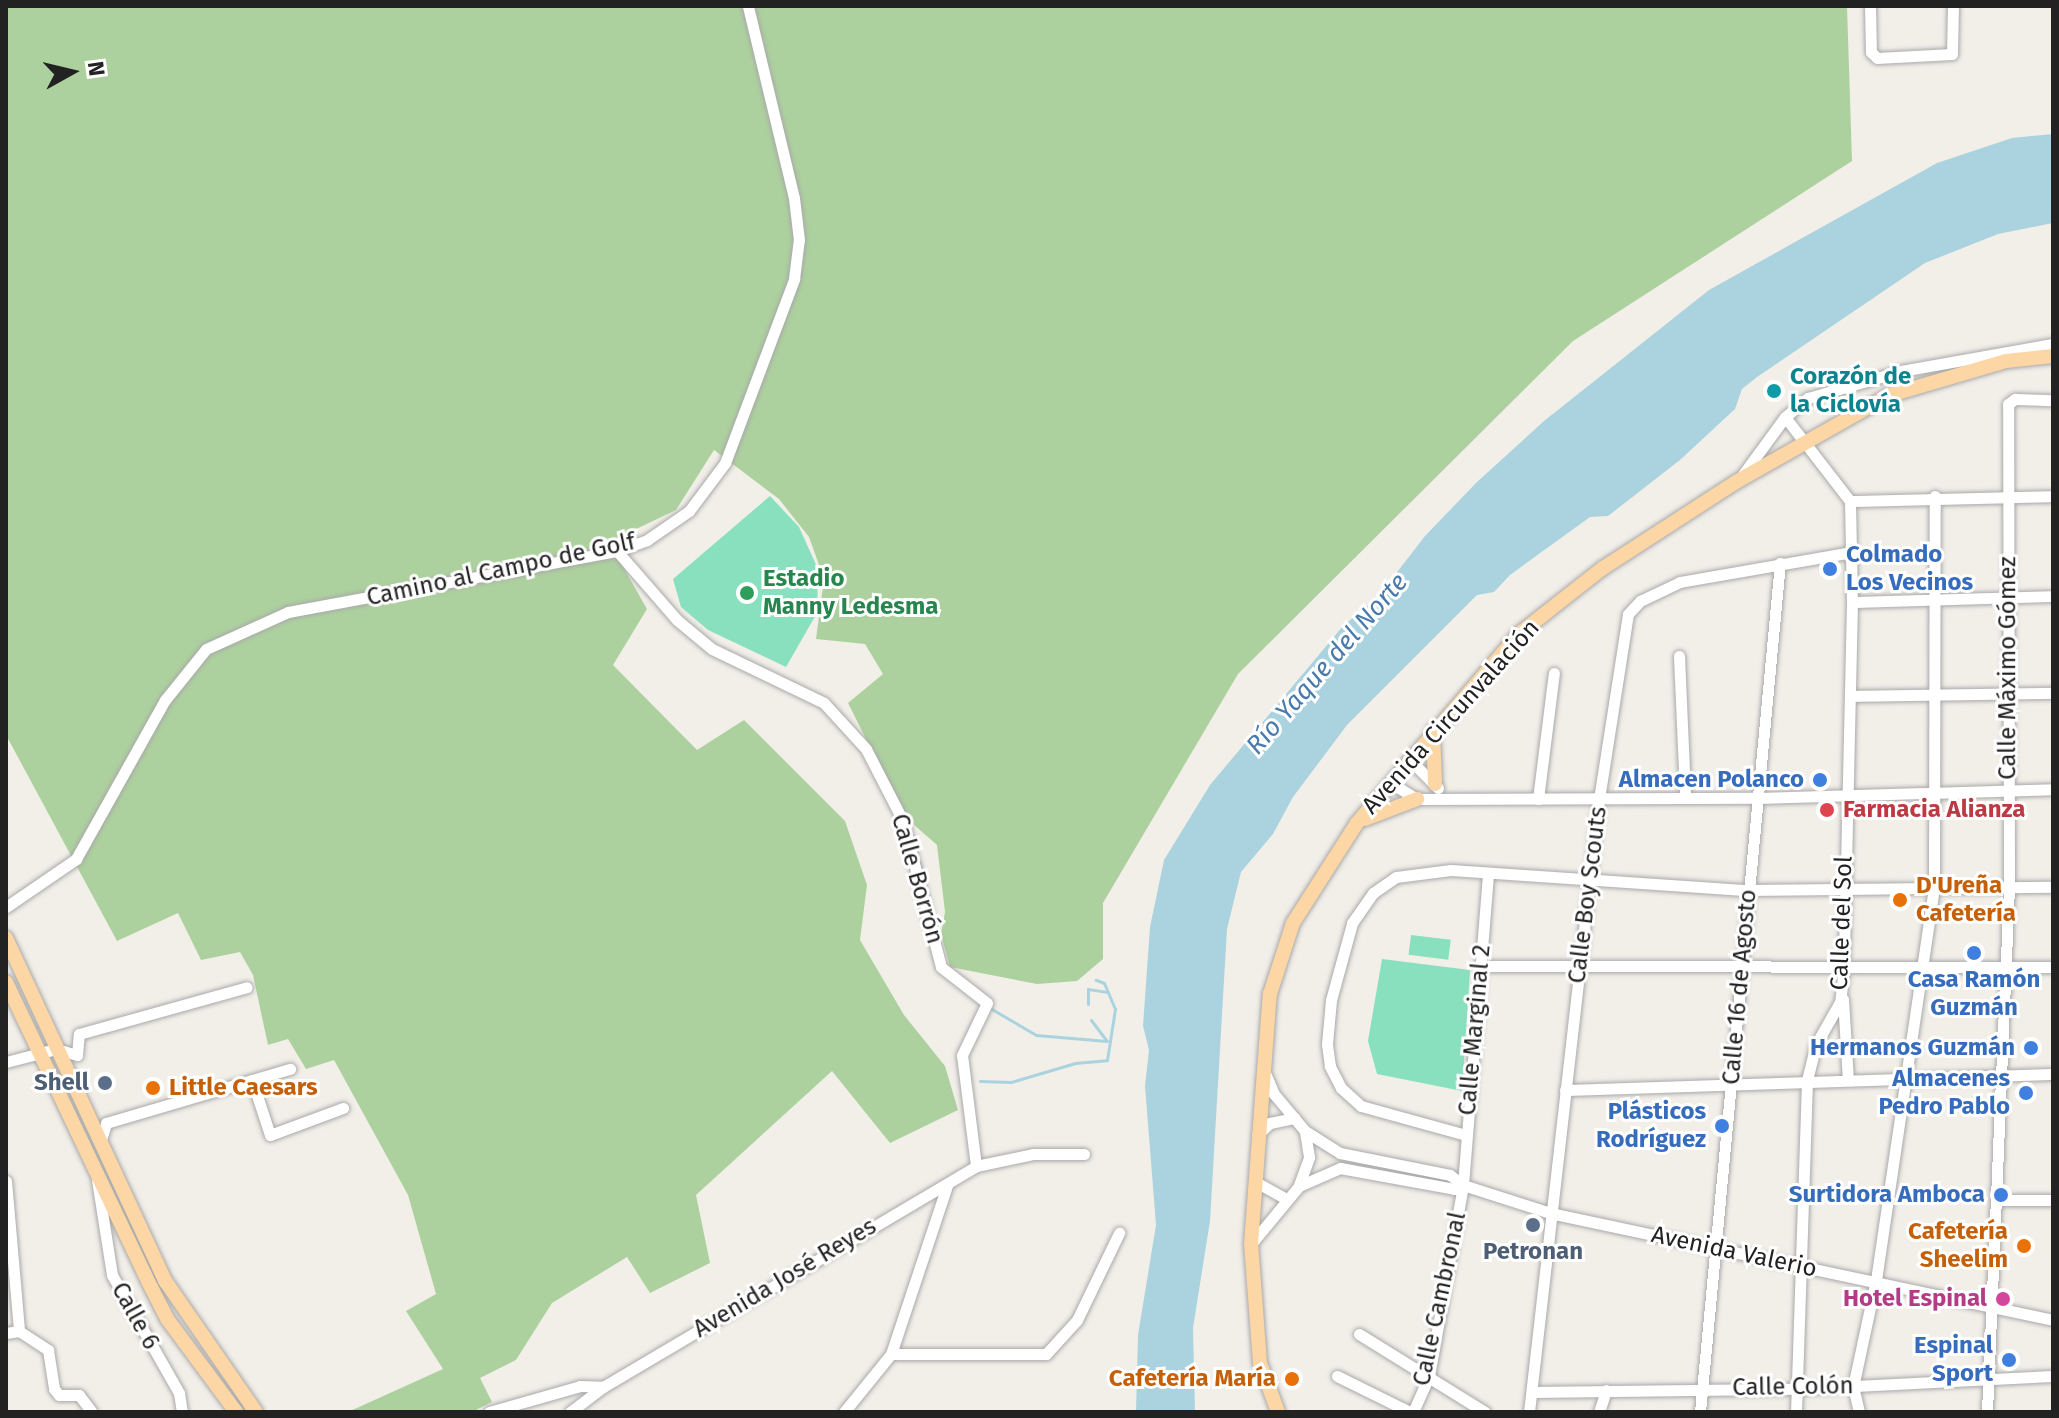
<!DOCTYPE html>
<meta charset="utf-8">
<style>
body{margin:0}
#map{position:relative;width:2059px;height:1418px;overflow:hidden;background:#f2efe9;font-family:"Fira Sans",sans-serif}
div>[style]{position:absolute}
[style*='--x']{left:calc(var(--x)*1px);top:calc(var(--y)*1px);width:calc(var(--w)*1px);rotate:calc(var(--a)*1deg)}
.forest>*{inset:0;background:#add19e}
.pitch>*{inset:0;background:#88e0be;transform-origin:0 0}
.water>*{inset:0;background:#aad3df}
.stream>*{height:3px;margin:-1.5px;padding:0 1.5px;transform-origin:1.5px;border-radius:1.5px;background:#aad3df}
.roads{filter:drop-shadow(0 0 2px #a9a9a9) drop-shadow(0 0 2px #a9a9a9)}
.minor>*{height:11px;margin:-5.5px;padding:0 5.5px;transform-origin:5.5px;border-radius:5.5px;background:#fff}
.major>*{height:14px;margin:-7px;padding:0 7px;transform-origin:7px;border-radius:7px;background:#fcd6a4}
.dots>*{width:22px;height:22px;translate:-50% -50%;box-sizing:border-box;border:4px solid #fff;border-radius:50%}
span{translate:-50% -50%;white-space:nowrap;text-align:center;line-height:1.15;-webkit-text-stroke:6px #fff;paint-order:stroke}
.culture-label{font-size:24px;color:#0d838f;font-weight:700}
.left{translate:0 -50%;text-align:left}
.shop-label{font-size:24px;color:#366cbe;font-weight:700}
.right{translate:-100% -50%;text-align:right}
.street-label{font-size:24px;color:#222}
.leisure-label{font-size:24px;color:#27864d;font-weight:700}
.health-label{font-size:24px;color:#be3a42;font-weight:700}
.food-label{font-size:24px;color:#c56008;font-weight:700}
.service-label{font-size:24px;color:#4e5e75;font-weight:700}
.hotel-label{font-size:24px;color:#b23c85;font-weight:700}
.water-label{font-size:26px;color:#4a7aab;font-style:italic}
.frame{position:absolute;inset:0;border:8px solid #222;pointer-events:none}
.north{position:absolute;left:32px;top:32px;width:80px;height:80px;-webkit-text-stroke:6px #fff;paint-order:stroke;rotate:82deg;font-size:22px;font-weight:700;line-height:32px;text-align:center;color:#222}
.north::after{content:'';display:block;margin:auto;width:28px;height:36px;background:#222;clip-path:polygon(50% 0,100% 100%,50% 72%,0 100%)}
</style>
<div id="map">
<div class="forest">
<i style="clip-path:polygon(6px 6px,1847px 6px,1852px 161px,1573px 341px,1238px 674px,1103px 903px,1103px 959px,1077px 981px,1037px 984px,950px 967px,941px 934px,945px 912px,937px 845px,905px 817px,848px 703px,883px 674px,865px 644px,816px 639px,824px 579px,809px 537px,779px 499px,714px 450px,676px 510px,609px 542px,647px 609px,613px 665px,697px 750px,744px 720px,845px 821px,867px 885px,860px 940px,904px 1015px,945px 1066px,958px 1110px,890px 1143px,832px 1071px,696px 1195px,710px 1263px,650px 1293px,627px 1257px,552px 1303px,516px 1360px,480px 1378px,492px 1402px,472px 1412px,348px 1412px,443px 1369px,406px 1311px,436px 1294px,408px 1195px,334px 1060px,306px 1069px,288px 1039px,268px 1045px,253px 975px,240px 952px,201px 960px,178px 913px,117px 941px,6px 735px)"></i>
</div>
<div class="pitch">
<i style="clip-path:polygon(770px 496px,799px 527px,818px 569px,817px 613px,786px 667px,708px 630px,681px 607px,673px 579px)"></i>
<i style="left:1411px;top:935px;width:40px;height:20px;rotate:7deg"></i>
<i style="clip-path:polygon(1382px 959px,1470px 970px,1462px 1091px,1377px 1074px,1368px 1041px)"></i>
</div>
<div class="water">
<i style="clip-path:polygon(2053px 134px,2053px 223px,1998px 234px,1925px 263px,1757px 377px,1742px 389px,1735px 409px,1680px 460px,1608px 516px,1590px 517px,1510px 575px,1494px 592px,1477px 595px,1347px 725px,1293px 797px,1273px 834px,1241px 872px,1227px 929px,1210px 1221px,1193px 1328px,1195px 1412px,1136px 1412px,1138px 1335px,1156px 1225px,1145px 1086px,1149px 1050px,1143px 1026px,1150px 927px,1164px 860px,1210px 785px,1343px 626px,1377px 598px,1425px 536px,1477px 482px,1544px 421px,1709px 290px,1937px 163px,2012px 138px)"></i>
</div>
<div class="stream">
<i style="--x:912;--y:836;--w:76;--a:74.7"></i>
<i style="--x:1088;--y:1004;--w:15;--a:-90"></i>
<i style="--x:1088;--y:989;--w:20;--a:9"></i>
<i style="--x:990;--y:1008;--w:53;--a:30.4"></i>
<i style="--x:1036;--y:1035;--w:71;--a:4.8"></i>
<i style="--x:1091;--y:1020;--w:26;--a:53"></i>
<i style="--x:980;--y:1081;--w:31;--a:2"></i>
<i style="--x:1011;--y:1082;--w:67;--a:-16.5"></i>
<i style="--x:1075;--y:1063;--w:32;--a:-5"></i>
<i style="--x:1107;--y:1060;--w:52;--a:-81.1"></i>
<i style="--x:1115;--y:1009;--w:28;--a:-113"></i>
<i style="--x:1104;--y:983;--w:9;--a:-159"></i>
</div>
<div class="roads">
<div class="minor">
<i style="--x:1870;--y:6;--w:46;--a:88.8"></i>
<i style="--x:1871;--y:52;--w:8;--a:45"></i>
<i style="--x:1877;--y:58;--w:75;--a:-3.1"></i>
<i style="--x:1952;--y:54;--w:48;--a:-88.8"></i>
<i style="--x:1785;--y:417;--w:106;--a:52.3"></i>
<i style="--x:1850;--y:501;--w:101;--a:88.9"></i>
<i style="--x:1852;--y:602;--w:364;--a:91.3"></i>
<i style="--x:1844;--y:966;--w:36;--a:96"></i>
<i style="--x:1840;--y:1002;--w:48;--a:119.7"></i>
<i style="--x:1816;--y:1044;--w:38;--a:104"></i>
<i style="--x:1807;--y:1081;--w:331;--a:91.9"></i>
<i style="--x:1741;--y:477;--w:74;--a:-53.7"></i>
<i style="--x:1785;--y:417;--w:30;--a:-40"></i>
<i style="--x:1808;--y:398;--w:97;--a:-16.2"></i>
<i style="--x:1901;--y:371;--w:154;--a:-10.1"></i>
<i style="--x:1850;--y:501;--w:203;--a:-1.4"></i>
<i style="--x:617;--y:551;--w:91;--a:49"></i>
<i style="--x:677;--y:620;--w:45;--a:39.6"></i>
<i style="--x:712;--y:649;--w:124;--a:25.7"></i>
<i style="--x:824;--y:703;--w:62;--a:47.6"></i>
<i style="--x:866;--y:749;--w:81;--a:62.8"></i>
<i style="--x:903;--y:821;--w:151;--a:75.4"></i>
<i style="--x:941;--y:967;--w:58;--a:38"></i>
<i style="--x:987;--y:1003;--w:58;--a:115.7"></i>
<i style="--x:962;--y:1055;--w:112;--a:82.8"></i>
<i style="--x:1852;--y:602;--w:201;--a:-1.7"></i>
<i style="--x:1679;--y:656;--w:139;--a:87.5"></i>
<i style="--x:1851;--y:696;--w:202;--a:-0.9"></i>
<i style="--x:1409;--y:759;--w:41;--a:45"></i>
<i style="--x:1391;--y:783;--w:31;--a:32"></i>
<i style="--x:1417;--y:799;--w:341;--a:-0.2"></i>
<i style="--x:1758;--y:798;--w:295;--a:-1.7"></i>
<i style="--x:1538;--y:799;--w:127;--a:-82.8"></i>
<i style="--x:6;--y:907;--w:85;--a:-34.4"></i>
<i style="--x:76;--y:859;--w:182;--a:-60.8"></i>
<i style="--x:165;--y:700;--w:65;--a:-51.2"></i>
<i style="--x:206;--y:649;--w:90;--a:-24.3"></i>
<i style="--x:288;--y:612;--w:335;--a:-10.5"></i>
<i style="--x:617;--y:551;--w:32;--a:-20"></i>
<i style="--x:647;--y:540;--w:51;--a:-34.6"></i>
<i style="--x:689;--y:511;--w:60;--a:-53.1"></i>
<i style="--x:725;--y:463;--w:197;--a:-69.4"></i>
<i style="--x:794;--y:279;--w:39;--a:-83"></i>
<i style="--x:799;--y:240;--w:42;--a:-96.8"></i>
<i style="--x:794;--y:198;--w:197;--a:-103.5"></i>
<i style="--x:1480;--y:966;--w:573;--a:0.1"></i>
<i style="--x:1843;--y:999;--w:81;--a:86.5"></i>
<i style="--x:6;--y:1062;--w:52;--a:-14.6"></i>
<i style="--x:56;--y:1049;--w:22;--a:16"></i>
<i style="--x:77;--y:1055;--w:21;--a:-85"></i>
<i style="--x:79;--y:1034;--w:174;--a:-15.6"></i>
<i style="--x:1265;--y:1073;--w:23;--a:67"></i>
<i style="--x:1274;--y:1094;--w:48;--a:50"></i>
<i style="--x:1305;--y:1131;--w:41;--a:32.2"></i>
<i style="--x:1340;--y:1153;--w:112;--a:11.3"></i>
<i style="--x:1450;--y:1175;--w:16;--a:38"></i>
<i style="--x:1463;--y:1185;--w:91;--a:17.8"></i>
<i style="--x:1550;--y:1213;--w:514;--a:12.01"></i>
<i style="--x:252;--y:1080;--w:58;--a:71.9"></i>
<i style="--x:270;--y:1135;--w:78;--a:-20.3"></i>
<i style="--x:1565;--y:1090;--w:488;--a:-1.9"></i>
<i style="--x:1257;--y:1135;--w:18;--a:-43"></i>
<i style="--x:1270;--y:1123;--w:25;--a:-12"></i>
<i style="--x:1466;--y:1135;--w:109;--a:-164.6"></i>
<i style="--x:1361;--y:1106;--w:27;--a:-138"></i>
<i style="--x:1341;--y:1088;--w:25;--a:-117"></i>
<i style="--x:1330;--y:1066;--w:22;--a:-98"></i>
<i style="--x:1327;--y:1044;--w:44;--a:-84.8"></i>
<i style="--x:1331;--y:1000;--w:80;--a:-74.7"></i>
<i style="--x:1352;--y:923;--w:37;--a:-55"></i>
<i style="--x:1373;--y:893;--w:28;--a:-35"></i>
<i style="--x:1396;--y:877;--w:55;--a:-7.3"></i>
<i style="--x:1451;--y:870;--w:297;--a:3.9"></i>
<i style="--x:1747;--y:890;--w:306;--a:-0.6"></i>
<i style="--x:100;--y:1143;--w:21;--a:-73"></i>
<i style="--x:106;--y:1123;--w:192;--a:-16.4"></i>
<i style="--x:97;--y:1180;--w:96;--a:81"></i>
<i style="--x:112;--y:1275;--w:136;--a:60.4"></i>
<i style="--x:179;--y:1393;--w:19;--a:81"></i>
<i style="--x:6;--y:1181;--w:151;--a:85"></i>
<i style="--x:1254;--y:1181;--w:37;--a:29"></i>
<i style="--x:1299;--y:1185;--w:30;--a:-70"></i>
<i style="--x:1309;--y:1157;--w:26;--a:-99"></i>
<i style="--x:1997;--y:1200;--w:56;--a:0"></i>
<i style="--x:1251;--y:1244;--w:75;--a:-50.4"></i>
<i style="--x:1299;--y:1186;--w:45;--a:-23.7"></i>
<i style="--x:1340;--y:1168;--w:116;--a:10.4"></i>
<i style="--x:1454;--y:1189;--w:10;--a:-24"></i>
<i style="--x:19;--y:1331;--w:35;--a:33"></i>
<i style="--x:48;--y:1350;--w:39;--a:81"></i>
<i style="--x:54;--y:1389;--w:8;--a:50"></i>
<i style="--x:59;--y:1395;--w:20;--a:0"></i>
<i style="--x:79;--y:1395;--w:21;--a:53"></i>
<i style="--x:6;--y:1333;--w:13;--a:-9"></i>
<i style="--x:1359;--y:1334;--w:148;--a:31.8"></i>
<i style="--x:891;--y:1354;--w:155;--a:0"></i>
<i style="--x:1046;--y:1354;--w:46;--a:-47.6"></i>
<i style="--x:1077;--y:1320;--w:97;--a:-64.2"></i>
<i style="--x:1337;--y:1376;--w:81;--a:26.3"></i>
<i style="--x:1532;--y:1392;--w:264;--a:-0.7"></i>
<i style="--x:1796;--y:1389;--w:257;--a:-2.9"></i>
<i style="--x:489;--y:1412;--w:95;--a:-15.9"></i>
<i style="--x:580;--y:1386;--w:23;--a:2"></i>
<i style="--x:603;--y:1387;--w:434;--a:-30.6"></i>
<i style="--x:976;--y:1166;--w:58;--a:-11.9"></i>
<i style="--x:1033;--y:1154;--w:51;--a:0"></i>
<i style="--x:570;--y:1412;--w:41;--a:-37.1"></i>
<i style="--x:844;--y:1412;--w:75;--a:-51"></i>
<i style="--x:891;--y:1354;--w:180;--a:-71.6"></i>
<i style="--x:1413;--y:1412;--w:39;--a:-66"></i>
<i style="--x:1429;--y:1376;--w:194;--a:-79.9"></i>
<i style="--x:1463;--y:1185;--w:311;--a:-85.4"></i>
<i style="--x:1529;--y:1412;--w:617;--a:-83.49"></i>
<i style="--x:1599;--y:799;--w:187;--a:-81.1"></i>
<i style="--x:1628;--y:614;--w:18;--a:-47"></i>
<i style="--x:1640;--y:601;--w:44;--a:-25.4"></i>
<i style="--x:1680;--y:582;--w:175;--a:-9.9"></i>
<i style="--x:1599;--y:1412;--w:23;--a:-72"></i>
<i style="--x:1700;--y:1412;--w:853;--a:-84.62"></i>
<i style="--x:1859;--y:1412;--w:26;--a:-103"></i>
<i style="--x:1853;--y:1387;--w:109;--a:-77.9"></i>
<i style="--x:1876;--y:1280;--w:396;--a:-81.6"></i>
<i style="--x:1934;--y:888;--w:392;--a:-89.9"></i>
<i style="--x:1987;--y:1412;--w:526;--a:-87.6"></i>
<i style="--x:2009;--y:886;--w:482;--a:-90.1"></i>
<i style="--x:2008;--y:404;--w:9;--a:-36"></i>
<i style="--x:2015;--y:399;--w:38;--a:2"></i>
</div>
<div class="major">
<i style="--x:1433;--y:731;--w:53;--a:87.8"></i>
<i style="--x:1365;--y:819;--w:56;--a:-21"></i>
<i style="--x:6;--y:938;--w:379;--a:65.1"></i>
<i style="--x:166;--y:1282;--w:158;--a:55.3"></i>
<i style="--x:6;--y:982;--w:338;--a:64.6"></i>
<i style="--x:151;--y:1287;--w:37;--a:63"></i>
<i style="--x:168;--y:1320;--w:114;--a:53.5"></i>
<i style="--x:1278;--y:1412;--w:52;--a:-110.2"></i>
<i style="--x:1260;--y:1363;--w:119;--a:-94.3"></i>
<i style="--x:1251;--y:1244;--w:251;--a:-85.7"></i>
<i style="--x:1270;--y:994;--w:75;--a:-72.1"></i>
<i style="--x:1293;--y:923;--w:119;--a:-57.4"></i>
<i style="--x:1357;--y:823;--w:249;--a:-49.4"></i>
<i style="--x:1519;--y:634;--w:107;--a:-38.2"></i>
<i style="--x:1603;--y:568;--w:158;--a:-32.9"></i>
<i style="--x:1736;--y:482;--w:177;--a:-29.5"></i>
<i style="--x:1890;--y:395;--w:121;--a:-16.3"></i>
<i style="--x:2006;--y:361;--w:47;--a:-6.1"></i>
</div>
</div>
<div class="dots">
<i style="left:1774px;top:391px;background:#0f9aa8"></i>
<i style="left:1830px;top:569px;background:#3f7fe0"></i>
<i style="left:747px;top:593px;background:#2e9e5b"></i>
<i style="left:1820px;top:780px;background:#3f7fe0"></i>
<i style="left:1827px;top:810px;background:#e0444e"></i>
<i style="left:1900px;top:900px;background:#e8710a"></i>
<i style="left:1974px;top:953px;background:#3f7fe0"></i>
<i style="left:2031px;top:1048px;background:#3f7fe0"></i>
<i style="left:105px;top:1083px;background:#5c6f8a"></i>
<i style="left:153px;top:1088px;background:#e8710a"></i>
<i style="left:2026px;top:1093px;background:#3f7fe0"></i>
<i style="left:1722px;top:1126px;background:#3f7fe0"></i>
<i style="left:2001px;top:1195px;background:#3f7fe0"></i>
<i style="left:1533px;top:1225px;background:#5c6f8a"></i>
<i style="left:2024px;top:1246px;background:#e8710a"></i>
<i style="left:2003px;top:1299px;background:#d1479c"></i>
<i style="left:2009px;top:1360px;background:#3f7fe0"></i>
<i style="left:1292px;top:1379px;background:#e8710a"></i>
</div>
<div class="culture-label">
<span class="left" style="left:1790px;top:391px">Corazón de<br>la Ciclovía</span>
</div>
<div class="shop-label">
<span class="left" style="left:1846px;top:569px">Colmado<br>Los Vecinos</span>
<span class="right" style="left:1804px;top:780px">Almacen Polanco</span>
<span style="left:1974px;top:994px">Casa Ramón<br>Guzmán</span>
<span class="right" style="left:2015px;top:1048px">Hermanos Guzmán</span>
<span class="right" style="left:2010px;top:1093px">Almacenes<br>Pedro Pablo</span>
<span class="right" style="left:1706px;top:1126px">Plásticos<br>Rodríguez</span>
<span class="right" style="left:1985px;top:1195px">Surtidora Amboca</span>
<span class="right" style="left:1993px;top:1360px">Espinal<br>Sport</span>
</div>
<div class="street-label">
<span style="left:501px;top:570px;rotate:-12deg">Camino al Campo de Golf</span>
<span style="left:2008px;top:668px;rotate:-90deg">Calle Máximo Gómez</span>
<span style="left:1451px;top:717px;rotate:-48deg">Avenida Circunvalación</span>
<span style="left:917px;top:879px;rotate:74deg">Calle Borrón</span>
<span style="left:1588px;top:895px;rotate:-83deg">Calle Boy Scouts</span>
<span style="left:1842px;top:923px;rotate:-88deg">Calle del Sol</span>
<span style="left:1740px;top:987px;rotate:-85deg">Calle 16 de Agosto</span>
<span style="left:1475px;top:1030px;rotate:-85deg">Calle Marginal 2</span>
<span style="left:1734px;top:1252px;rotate:12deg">Avenida Valerio</span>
<span style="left:785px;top:1278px;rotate:-31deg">Avenida José Reyes</span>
<span style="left:1440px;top:1299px;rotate:-78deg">Calle Cambronal</span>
<span style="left:135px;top:1316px;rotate:61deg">Calle 6</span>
<span style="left:1793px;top:1387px;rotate:-1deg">Calle Colón</span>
</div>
<div class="leisure-label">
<span class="left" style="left:763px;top:593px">Estadio<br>Manny Ledesma</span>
</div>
<div class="health-label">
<span class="left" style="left:1843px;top:810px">Farmacia Alianza</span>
</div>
<div class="food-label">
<span class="left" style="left:1916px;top:900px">D'Ureña<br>Cafetería</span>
<span class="left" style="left:169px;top:1088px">Little Caesars</span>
<span class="right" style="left:2008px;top:1246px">Cafetería<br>Sheelim</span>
<span class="right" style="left:1276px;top:1379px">Cafetería María</span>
</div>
<div class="service-label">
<span class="right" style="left:89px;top:1083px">Shell</span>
<span style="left:1533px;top:1252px">Petronan</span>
</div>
<div class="hotel-label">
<span class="right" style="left:1987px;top:1299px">Hotel Espinal</span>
</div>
<div class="water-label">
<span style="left:1327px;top:664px;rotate:-49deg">Río Yaque del Norte</span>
</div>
<div class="frame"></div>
<div class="north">N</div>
</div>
